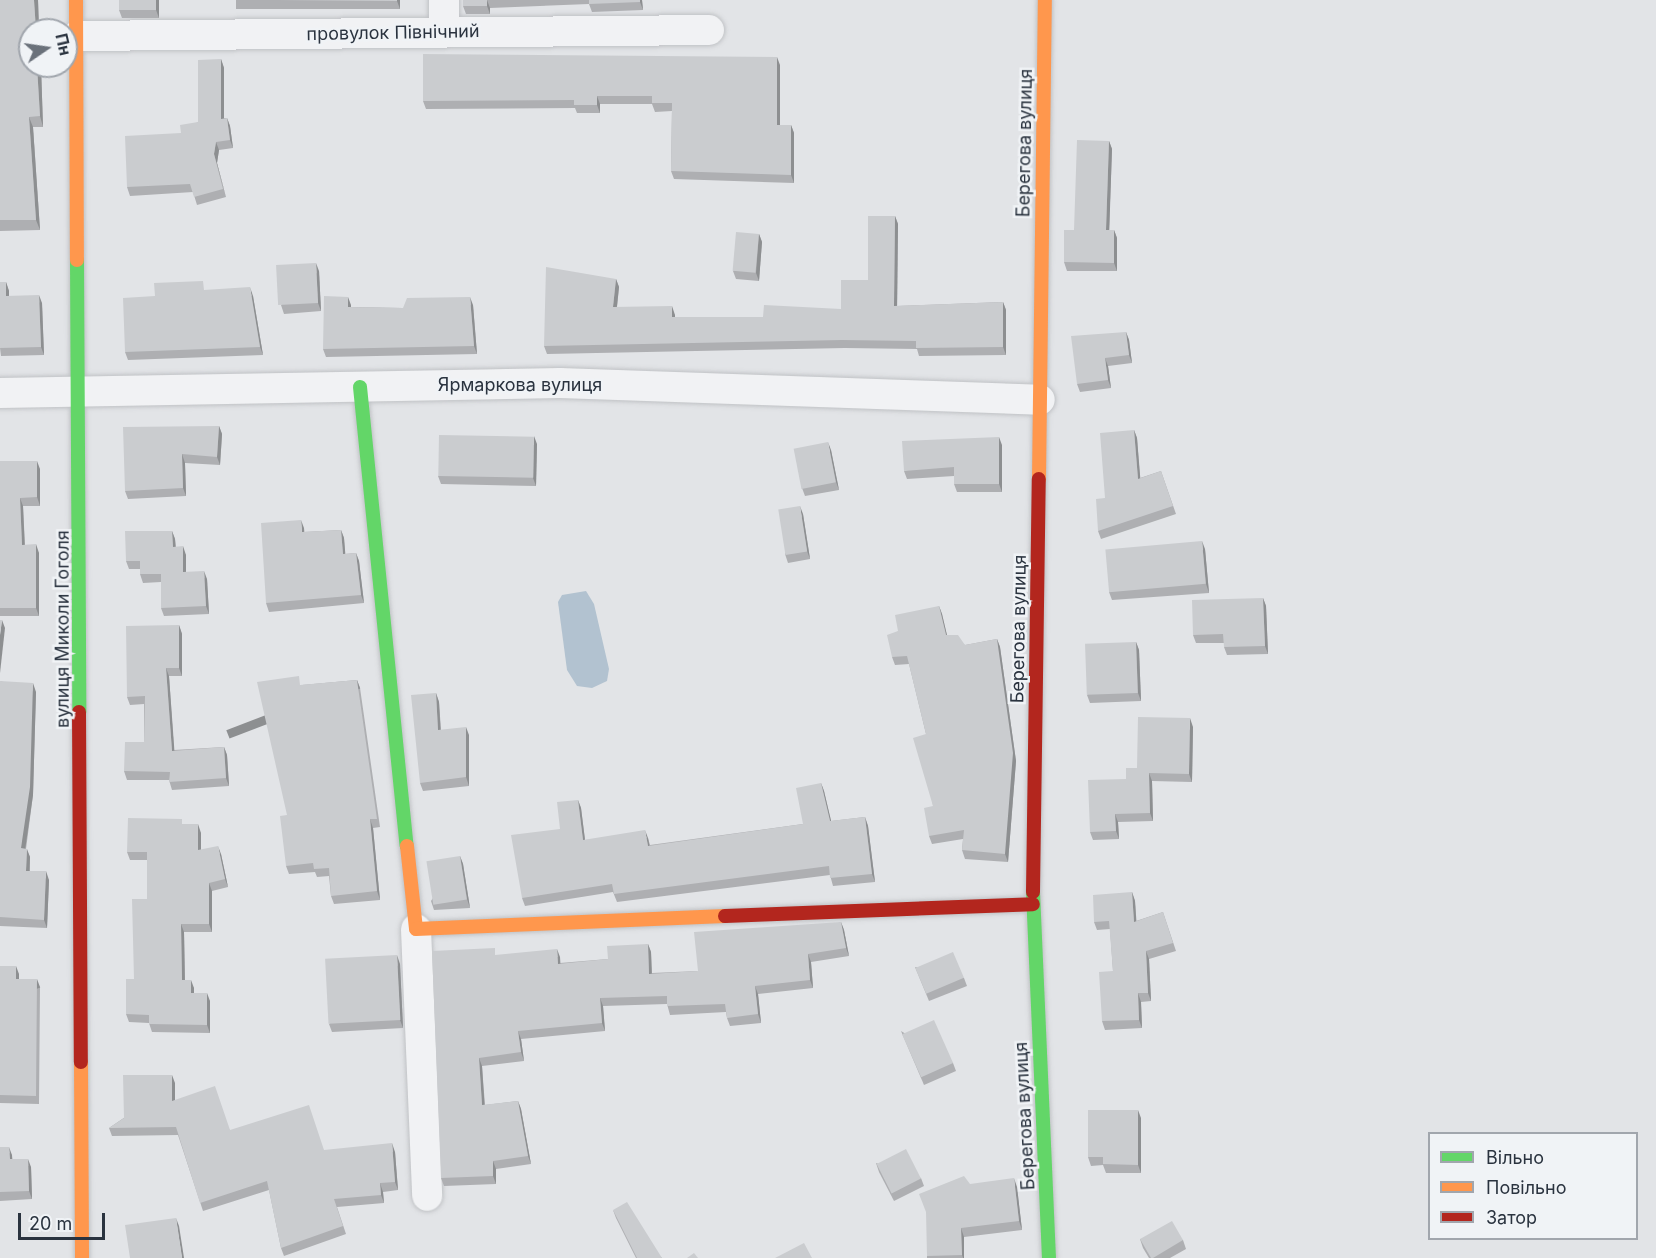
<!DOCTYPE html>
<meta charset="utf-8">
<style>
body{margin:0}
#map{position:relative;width:1656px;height:1258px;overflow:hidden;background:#e2e4e7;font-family:Inter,sans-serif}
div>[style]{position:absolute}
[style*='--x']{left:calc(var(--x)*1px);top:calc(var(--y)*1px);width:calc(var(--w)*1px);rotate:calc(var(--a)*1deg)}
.water>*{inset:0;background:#b2c2d0}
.roads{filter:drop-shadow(0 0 2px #c0c2c5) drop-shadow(0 0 2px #c0c2c5)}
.street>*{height:30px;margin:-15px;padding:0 15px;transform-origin:15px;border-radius:15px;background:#f1f2f4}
.fast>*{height:14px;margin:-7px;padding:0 7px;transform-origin:7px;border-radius:7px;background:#63d668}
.slow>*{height:14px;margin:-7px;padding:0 7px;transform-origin:7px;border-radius:7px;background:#ff974d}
.jam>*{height:14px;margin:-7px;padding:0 7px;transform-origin:7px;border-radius:7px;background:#b3261e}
.wall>*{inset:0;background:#aeafb2;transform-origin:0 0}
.shaded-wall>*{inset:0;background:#8d8f91;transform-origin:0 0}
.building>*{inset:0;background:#cacccf;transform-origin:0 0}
span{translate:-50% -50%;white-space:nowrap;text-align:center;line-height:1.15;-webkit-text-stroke:5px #f0f3f6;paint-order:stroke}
.street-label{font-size:18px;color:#2a333f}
.legend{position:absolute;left:1428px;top:1132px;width:210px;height:108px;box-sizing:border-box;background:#f0f3f6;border:2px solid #a1a6ad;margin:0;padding:8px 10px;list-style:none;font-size:18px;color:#2a333f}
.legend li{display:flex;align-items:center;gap:12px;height:30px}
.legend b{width:30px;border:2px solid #a1a6ad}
.north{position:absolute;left:18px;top:18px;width:60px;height:60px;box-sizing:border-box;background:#f0f3f6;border:2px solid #a1a6ad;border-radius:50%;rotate:77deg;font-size:16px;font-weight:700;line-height:24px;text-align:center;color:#2a333f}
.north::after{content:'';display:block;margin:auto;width:21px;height:27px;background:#6a717a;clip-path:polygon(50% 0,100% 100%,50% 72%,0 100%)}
.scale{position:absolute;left:18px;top:1213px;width:87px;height:27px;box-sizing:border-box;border:3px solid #2a333f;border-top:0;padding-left:8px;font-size:18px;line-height:21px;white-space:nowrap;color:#2a333f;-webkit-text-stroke:4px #f0f3f6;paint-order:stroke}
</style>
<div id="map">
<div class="water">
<i style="clip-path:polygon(586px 591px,594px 604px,609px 669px,607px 681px,592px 688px,577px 686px,567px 670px,558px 602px,562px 595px)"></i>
</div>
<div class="roads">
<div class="street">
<i style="--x:444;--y:32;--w:32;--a:-90"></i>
<i style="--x:77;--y:36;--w:632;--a:-0.54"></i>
<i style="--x:0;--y:393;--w:560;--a:-1.02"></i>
<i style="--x:560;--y:383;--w:480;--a:2"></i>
<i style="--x:416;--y:929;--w:267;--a:87.6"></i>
</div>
<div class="fast">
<i style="--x:77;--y:260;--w:452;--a:89.7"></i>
<i style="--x:360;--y:387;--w:461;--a:84.2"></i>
<i style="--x:1033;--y:892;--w:366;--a:87.5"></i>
</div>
<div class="slow">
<i style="--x:76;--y:0;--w:260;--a:89.8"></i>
<i style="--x:1039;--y:479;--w:479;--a:-89.3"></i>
<i style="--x:407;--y:846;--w:83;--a:83.8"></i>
<i style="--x:416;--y:929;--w:309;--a:-2.4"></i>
<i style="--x:81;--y:1062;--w:196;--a:89.7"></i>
</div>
<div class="jam">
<i style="--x:79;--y:712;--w:350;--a:89.7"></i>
<i style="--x:1033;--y:892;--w:413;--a:-89.2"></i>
<i style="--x:725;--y:916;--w:308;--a:-2.2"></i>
</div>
</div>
<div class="wall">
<i style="clip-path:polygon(0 0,38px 0,39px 30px,30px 30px,30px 66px,41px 66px,43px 127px,33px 127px,40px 230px,0 231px)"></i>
<i style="clip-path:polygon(159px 0,159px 18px,122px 18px,119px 10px)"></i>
<i style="left:236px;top:0;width:164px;height:9px"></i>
<i style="clip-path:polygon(463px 0,642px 0,643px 10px,592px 12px,589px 4px,490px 8px,490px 14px,466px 14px,463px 6px)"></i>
<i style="clip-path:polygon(221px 59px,224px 68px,224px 118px,227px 118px,230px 126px,233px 148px,219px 150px,217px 163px,226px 197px,197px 205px,193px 192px,130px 196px,127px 187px,181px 133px,198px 122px)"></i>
<i style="clip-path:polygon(780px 65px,780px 125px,791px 125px,794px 133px,794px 183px,674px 179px,671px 171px,672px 111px,655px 112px,652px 104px,600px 104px,600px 113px,577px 113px,575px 108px,426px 109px,423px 101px)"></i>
<i style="clip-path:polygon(1109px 141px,1112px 149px,1109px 230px,1114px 230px,1117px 238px,1117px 271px,1067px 271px,1064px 262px,1074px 230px)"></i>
<i style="clip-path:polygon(895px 216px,898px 224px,897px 306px,1003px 302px,1006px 310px,1006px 355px,919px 356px,917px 349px,845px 348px,547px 354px,544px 346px,616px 279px,619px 287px,617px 307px,675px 315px,675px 317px,763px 317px,841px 309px,868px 280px)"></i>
<i style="clip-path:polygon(759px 234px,762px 242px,759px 281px,736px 279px,733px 271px)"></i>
<i style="clip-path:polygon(319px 271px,321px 311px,284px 314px,281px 305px)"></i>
<i style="clip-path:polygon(6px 282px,9px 291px,9px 296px,42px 303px,44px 355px,1px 356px,0 348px)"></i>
<i style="clip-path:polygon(206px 290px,253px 296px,263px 355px,128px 360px,125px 352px,155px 296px)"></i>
<i style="clip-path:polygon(351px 305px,351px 307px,403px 308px,473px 305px,477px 354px,326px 357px,323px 349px)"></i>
<i style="clip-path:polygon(1126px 332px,1129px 340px,1132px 363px,1108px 366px,1111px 388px,1080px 392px,1077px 384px)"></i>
<i style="clip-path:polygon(219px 426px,222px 434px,220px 465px,185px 463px,186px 496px,128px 499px,125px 491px)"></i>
<i style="clip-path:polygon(1134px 430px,1137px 438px,1140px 478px,1161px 471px,1176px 514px,1101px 539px,1098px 531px,1105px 498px)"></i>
<i style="clip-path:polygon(537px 444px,536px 486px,441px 484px,438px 476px)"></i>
<i style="clip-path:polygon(1002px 445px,1002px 492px,957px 492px,954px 484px,954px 476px,907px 479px,904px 471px)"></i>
<i style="clip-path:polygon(831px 450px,839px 490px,805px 496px,802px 488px)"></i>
<i style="clip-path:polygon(0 461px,40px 469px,40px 506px,23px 506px,25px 545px,39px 553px,39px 616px,0 616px)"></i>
<i style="clip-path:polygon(803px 514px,810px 559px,788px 563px,785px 554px)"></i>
<i style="clip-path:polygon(304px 528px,304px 532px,341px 530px,344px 538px,345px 554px,356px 553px,359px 561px,364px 603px,269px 612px,266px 603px)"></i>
<i style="clip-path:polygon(172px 531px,175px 539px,176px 547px,186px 555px,186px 572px,207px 579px,209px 614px,164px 616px,161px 608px,161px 582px,143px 583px,140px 574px,140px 569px,129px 569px,126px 561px)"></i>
<i style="clip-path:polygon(1205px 549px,1209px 593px,1112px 600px,1109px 592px)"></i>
<i style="clip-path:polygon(1263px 598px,1266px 606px,1268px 654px,1227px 655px,1224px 647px,1224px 643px,1196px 643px,1193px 635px)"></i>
<i style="clip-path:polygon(939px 606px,942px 614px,947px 635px,965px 645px,997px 639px,1000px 647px,1016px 761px,1008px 862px,965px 859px,962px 850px,963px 839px,932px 844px,929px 836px,933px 806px,926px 734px,909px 664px,895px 665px,892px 657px,898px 631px)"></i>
<i style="clip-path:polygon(179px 625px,182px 634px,182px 676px,169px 676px,174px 750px,224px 747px,227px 755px,229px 786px,172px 790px,169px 780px,127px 780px,124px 771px,144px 742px,144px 704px,130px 705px,127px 697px)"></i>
<i style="clip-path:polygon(1136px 642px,1139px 650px,1141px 701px,1090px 703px,1087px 695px)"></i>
<i style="clip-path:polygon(357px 680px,360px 688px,380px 827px,373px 828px,380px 900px,334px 904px,331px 896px,329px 876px,317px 877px,315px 872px,289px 874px,286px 866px,287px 815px,302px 685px)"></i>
<i style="clip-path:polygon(0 681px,36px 692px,33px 795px,26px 849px,30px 857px,30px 871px,49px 880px,47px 928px,0 926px)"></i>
<i style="clip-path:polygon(436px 693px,439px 702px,441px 730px,469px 735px,469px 786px,423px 791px,420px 783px)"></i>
<i style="clip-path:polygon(1193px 727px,1192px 782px,1152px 781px,1153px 821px,1118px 822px,1119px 839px,1093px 840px,1090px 832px,1126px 779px,1137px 768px)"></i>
<i style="clip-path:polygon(821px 783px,824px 791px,831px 821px,865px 817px,868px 826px,875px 882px,833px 886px,830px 875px,617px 902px,613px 892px,525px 906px,522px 898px,560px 829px,578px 800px,581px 808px,585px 840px,648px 838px,650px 845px,803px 824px)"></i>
<i style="clip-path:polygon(184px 824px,201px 833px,201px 850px,221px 854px,228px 887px,212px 891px,212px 932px,184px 932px,185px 980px,194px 988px,194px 993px,210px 1001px,210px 1033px,152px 1032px,149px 1023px,129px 1022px,126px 1014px,134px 979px,147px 899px,147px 860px,130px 860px,127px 852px)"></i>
<i style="clip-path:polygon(460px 856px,463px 864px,470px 908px,434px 910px,431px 901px)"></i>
<i style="clip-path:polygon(1132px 892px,1135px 901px,1136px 921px,1163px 912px,1176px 951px,1149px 959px,1151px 1001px,1141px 1002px,1142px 1028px,1105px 1030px,1102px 1021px,1113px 971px,1110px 929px,1097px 930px,1094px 922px)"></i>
<i style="clip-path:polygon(841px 922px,844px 930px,849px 956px,811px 962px,813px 988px,758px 994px,761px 1023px,730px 1026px,727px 1018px,726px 1012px,670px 1015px,667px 1004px,603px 1006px,605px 1031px,521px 1039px,524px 1061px,482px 1066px,485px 1105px,518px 1101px,521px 1109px,531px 1164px,496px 1169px,496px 1184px,444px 1186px,441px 1178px,497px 955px,560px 957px,560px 963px,608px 959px,648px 944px,651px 952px,652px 973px,698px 971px)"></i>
<i style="clip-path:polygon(400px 964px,403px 1028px,332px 1032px,329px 1024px)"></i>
<i style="clip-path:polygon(0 966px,19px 974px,19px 979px,40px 987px,39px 1104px,0 1103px)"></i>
<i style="clip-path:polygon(915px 967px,964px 978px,967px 986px,929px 1001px)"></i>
<i style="clip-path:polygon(901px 1031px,953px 1063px,956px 1071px,924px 1085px)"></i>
<i style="clip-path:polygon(175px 1083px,175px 1100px,230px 1130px,324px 1150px,395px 1152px,398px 1190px,383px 1192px,384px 1203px,337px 1207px,346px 1234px,284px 1256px,281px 1248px,269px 1190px,203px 1211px,178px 1135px,112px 1136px,109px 1128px)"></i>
<i style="clip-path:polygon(1141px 1118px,1141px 1173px,1106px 1173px,1103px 1165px,1091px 1166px,1088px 1157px)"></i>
<i style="clip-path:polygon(0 1147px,12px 1155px,12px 1159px,31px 1167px,32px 1199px,0 1201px)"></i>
<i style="clip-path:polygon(876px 1163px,921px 1178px,924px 1186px,894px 1201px,879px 1172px)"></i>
<i style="clip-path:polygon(970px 1184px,1017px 1187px,1022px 1230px,964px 1237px,964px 1258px,927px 1258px,927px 1256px)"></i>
<i style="clip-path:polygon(613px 1210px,662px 1258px,636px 1258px,616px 1218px)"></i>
<i style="clip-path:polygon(1140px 1239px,1183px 1240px,1186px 1249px,1170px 1258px,1149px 1258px,1143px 1248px)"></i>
</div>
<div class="shaded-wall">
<i style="clip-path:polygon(34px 0,38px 0,39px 30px,36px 30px)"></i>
<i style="clip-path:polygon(156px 0,159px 0,159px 18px,156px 10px)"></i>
<i style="clip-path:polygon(397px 0,400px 0,400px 9px,397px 1px)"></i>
<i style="clip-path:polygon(487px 0,490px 8px,490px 14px,487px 6px)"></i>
<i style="clip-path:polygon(640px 0,642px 0,643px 10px,640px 2px)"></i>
<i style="clip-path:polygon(777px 57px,780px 65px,780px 133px,777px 125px)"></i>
<i style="clip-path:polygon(221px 59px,224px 68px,224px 127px,221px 119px)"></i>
<i style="clip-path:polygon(37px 66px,41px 66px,43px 127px,40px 116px)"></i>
<i style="clip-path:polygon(597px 96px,600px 104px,600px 113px,597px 105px)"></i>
<i style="clip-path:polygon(29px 117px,33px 127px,40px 230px,36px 220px)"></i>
<i style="clip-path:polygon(227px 118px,230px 126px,233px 148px,230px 140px)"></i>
<i style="clip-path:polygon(791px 125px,794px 133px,794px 183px,791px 175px)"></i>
<i style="clip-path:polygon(1109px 141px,1112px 149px,1109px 238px,1106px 230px)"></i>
<i style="clip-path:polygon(216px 142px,219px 150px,217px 163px,226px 197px,214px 154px)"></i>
<i style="clip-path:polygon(895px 216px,898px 224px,897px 314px,894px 306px)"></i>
<i style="clip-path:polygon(1114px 230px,1117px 238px,1117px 271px,1114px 263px)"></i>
<i style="clip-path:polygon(759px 234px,762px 242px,759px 281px,756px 273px)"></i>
<i style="clip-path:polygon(316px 263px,319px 271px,321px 311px,318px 303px)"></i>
<i style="clip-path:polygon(616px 279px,619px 287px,616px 315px,613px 307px)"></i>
<i style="clip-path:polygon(6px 282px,9px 291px,9px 304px,6px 296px)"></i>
<i style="clip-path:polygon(250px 287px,253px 296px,263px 355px,260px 347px)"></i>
<i style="clip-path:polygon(39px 295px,42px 303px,44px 355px,41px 347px)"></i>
<i style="clip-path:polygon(348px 297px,351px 305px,351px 315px,348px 307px)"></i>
<i style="clip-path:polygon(470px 297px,473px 305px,477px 354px,474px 346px)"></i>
<i style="clip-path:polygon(1003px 302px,1006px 310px,1006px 355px,1003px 347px)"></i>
<i style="clip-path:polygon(672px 306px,675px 315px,675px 326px,672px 317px)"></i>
<i style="clip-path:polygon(1126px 332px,1129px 340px,1132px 363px,1129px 355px)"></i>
<i style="clip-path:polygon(1105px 358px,1108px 366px,1111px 388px,1108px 380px)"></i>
<i style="clip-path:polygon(219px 426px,222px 434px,220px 465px,217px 457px)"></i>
<i style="clip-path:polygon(1134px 430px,1137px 438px,1141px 487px,1138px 479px)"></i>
<i style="clip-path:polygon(534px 436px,537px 444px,536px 486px,533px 478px)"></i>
<i style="clip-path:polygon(999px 437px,1002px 445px,1002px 492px,999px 484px)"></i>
<i style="clip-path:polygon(828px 442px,831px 450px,839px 490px,836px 482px)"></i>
<i style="clip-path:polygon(182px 454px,185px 463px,186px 496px,183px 488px)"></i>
<i style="clip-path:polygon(37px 461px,40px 469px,40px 506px,37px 497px)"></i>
<i style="clip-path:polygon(20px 498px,23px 506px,25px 553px,22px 545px)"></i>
<i style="clip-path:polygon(800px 506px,803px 514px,810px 559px,807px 551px)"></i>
<i style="clip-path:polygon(301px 520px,304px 528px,305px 540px,302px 532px)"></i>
<i style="clip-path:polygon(341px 530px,344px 538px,346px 562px,343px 554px)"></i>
<i style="clip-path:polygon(172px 531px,175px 539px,176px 555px,173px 547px)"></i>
<i style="clip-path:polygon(1202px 541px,1205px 549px,1209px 593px,1206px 584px)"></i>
<i style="clip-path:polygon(36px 544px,39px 553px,39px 616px,36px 608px)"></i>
<i style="clip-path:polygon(183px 546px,186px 555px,186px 580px,183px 572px)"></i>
<i style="clip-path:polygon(356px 553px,359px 561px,364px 603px,361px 595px)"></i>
<i style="clip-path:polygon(204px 571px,207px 579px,209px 614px,206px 606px)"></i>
<i style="clip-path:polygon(1263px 598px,1266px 606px,1268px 654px,1265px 646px)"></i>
<i style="clip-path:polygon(939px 606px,942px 614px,949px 644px,946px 635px)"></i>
<i style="clip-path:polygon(2px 620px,5px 628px,0 673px,0 635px)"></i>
<i style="clip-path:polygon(179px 625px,182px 634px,182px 676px,179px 668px)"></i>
<i style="clip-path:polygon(997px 639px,1000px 647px,1016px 761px,1008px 862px,1005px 854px)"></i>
<i style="clip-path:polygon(1136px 642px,1139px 650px,1141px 701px,1138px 693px)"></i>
<i style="clip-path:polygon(166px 668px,169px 676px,175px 759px,172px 751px)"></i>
<i style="left:357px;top:680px;width:9px;height:140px;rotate:69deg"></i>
<i style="clip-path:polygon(33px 683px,36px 692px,33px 795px,24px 857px,21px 848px)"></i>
<i style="clip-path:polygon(436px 693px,439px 702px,441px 738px,438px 730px)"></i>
<i style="clip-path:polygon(1190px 718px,1193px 727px,1192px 782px,1189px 774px)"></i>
<i style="clip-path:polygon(466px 727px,469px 735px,469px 786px,466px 777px)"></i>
<i style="clip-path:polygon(224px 747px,227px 755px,229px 786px,226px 778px)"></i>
<i style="clip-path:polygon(1149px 773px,1152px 781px,1153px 821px,1150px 813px)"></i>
<i style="clip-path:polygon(821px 783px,824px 791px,833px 829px,830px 821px)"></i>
<i style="clip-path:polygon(578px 800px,581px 808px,586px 848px,583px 840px)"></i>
<i style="clip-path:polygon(1115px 814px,1118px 822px,1119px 839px,1116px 831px)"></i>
<i style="clip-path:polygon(865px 817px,868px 826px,875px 882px,872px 874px)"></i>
<i style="clip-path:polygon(370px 819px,373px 828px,380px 900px,377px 891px)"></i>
<i style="clip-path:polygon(198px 824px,201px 833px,201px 858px,198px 850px)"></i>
<i style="clip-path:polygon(645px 830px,648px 838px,651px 854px,648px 846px)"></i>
<i style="clip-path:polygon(218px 846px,221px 854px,228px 887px,225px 879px)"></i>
<i style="clip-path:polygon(27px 849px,30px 857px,29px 879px,26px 871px)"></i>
<i style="clip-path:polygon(460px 856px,463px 864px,470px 908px,467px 899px)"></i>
<i style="clip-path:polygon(46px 871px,49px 880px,47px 928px,44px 920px)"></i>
<i style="clip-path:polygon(209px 883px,212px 891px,212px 932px,209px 924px)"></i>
<i style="clip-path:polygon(1132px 892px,1135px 901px,1137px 930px,1134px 922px)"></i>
<i style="clip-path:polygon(841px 922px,844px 930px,849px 956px,846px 948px)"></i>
<i style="clip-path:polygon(181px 924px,184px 932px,185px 988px,182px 980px)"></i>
<i style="clip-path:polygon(648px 944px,651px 952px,652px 982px,649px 974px)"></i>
<i style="clip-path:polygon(557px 949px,560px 957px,561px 972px,558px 964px)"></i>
<i style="clip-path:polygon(1146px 951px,1149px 959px,1151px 1001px,1148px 993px)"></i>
<i style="clip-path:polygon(808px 954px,811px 962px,813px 988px,810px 980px)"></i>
<i style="clip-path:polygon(397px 955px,400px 964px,403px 1028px,400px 1020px)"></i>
<i style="clip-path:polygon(16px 966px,19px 974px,19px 987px,16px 979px)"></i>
<i style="left:37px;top:979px;width:9px;height:117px;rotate:69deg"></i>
<i style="clip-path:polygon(191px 980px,194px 988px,194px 1001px,191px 993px)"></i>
<i style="clip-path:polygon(755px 986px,758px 994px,761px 1023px,758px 1014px)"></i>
<i style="clip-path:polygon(207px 993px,210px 1001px,210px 1033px,207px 1025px)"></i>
<i style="clip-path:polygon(1138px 993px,1141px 1002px,1142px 1028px,1139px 1020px)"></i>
<i style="clip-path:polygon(600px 998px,603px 1006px,605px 1031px,602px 1023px)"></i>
<i style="clip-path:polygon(518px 1031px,521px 1039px,524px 1061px,521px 1052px)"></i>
<i style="clip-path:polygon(479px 1058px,482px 1066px,485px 1113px,482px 1105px)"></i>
<i style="clip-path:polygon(172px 1075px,175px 1083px,175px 1109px,172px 1101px)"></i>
<i style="clip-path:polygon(518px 1101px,521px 1109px,531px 1164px,528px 1156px)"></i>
<i style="clip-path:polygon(1138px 1110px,1141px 1118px,1141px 1173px,1138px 1165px)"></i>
<i style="clip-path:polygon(392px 1143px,395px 1152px,398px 1190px,395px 1182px)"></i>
<i style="clip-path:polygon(9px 1147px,12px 1155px,13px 1168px,10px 1159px)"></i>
<i style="clip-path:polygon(28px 1159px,31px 1167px,32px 1199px,29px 1191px)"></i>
<i style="clip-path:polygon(493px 1161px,496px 1169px,496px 1184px,493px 1176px)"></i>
<i style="clip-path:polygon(1014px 1178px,1017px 1187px,1022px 1230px,1019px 1221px)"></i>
<i style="clip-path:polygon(380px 1183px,383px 1192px,384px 1203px,381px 1195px)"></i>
<i style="clip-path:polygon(176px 1218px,179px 1226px,184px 1258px,182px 1258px)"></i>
<i style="clip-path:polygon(961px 1228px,964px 1237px,964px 1258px,963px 1258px,962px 1255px)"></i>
</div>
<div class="building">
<i style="clip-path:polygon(0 0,34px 0,36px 30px,30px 30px,30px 66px,37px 66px,40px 116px,29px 117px,36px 220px,0 220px)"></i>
<i style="left:119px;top:0;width:37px;height:10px"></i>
<i style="clip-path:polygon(278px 0,397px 0,397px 1px)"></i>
<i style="left:463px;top:0;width:24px;height:6px"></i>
<i style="clip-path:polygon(589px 0,640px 0,640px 2px,589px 4px)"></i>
<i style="clip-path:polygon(423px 54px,777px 57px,777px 125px,791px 125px,791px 175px,671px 171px,672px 103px,652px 103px,652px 96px,597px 96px,597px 105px,574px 105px,574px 100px,423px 101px)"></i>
<i style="clip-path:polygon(221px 59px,221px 119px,227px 118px,230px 140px,216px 142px,214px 154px,223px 189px,194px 197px,190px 184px,127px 187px,125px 136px,181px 133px,180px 125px,198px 122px,198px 60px)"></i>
<i style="clip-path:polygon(1077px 140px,1109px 141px,1106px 230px,1114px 230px,1114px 263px,1064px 262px,1064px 230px,1074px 230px)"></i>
<i style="clip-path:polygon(868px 216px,895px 216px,894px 306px,1003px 302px,1003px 347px,916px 348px,916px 341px,842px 340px,544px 346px,546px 267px,616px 279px,613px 307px,672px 306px,672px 317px,763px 317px,764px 305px,841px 309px,841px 280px,868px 280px)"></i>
<i style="left:736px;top:232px;width:23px;height:39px;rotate:5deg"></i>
<i style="left:316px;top:263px;width:40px;height:40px;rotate:87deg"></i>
<i style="clip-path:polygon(203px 281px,204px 290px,250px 287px,260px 347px,125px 352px,123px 298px,155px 296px,154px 283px)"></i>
<i style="clip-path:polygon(0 282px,6px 282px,6px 296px,39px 295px,41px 347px,0 348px)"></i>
<i style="clip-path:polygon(324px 296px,348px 297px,348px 307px,403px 308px,407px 298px,470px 297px,474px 346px,323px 349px)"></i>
<i style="clip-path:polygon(1126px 332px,1129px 355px,1105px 358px,1108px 380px,1077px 384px,1071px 336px)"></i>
<i style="clip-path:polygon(219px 426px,217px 457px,182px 454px,183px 488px,125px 491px,123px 427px)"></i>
<i style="clip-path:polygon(1134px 430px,1138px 479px,1161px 471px,1173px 506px,1098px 531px,1096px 499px,1105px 498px,1100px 433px)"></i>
<i style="left:439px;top:435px;width:95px;height:41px;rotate:1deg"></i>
<i style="clip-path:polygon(999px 437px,999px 484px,954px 484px,954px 467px,904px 471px,902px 441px)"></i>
<i style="left:828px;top:442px;width:41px;height:35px;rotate:79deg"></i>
<i style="clip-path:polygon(0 461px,37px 461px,37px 497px,20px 498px,22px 545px,36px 544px,36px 608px,0 608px)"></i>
<i style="left:800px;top:506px;width:46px;height:22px;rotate:81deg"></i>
<i style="clip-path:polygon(301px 520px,302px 532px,341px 530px,343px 554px,356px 553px,361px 595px,266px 603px,261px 523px)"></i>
<i style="clip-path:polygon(125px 531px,172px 531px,173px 547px,183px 546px,183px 572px,204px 571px,206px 606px,161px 608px,161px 574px,140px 574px,140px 561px,126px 561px)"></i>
<i style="left:1202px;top:541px;width:43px;height:97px;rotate:85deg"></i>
<i style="clip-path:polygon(1263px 598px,1265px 646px,1224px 647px,1223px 634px,1193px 635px,1192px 600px)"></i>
<i style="clip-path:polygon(939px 606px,946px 635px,958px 635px,965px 645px,997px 639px,1013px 753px,1005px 854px,962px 850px,964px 830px,929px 836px,924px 808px,933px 806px,913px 738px,926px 734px,907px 656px,892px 657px,887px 635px,898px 631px,895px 615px)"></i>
<i style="clip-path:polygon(0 620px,2px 620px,0 635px)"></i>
<i style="clip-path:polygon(179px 625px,179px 668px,166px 668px,172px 751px,224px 747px,226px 778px,169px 782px,170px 772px,124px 771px,125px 742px,144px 742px,145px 696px,127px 697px,126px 626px)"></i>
<i style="left:1136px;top:642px;width:51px;height:51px;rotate:88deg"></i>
<i style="clip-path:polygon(299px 676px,300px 685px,357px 680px,377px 819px,370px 819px,377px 891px,331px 896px,329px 868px,314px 869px,313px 863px,286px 866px,280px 816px,287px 815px,257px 682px)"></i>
<i style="clip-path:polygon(0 681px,33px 683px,30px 787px,21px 848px,27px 849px,26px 871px,46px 871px,44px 920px,0 917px)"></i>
<i style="clip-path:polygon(436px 693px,438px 730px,466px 727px,466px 777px,420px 783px,411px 695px)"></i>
<i style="clip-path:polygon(1138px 717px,1190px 718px,1189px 774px,1149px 773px,1150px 813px,1115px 814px,1116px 831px,1090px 832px,1088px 780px,1126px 779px,1126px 768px,1137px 768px)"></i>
<i style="clip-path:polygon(821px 783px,830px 821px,865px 817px,872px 874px,830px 878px,829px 866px,614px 894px,612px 884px,522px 898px,511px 835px,560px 829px,557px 802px,578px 800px,583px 840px,645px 830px,648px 846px,803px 824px,796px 788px)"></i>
<i style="clip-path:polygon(128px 818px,182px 819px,182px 824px,198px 824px,198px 850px,218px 846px,225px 879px,209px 883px,209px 924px,181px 924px,182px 980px,191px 980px,191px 993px,207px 993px,207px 1025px,149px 1024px,149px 1015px,126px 1014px,126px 979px,134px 979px,132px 899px,147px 899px,147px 852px,127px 852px)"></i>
<i style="left:460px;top:856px;width:44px;height:34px;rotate:81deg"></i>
<i style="clip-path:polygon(1132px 892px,1134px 922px,1163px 912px,1173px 943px,1146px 951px,1148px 993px,1138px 993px,1139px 1020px,1102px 1021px,1099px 972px,1113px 971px,1109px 921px,1094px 922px,1093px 895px)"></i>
<i style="clip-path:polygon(841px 922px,846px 948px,808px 954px,810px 980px,755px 986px,758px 1014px,727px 1018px,725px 1004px,667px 1006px,667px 996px,600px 998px,602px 1023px,518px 1031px,521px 1052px,479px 1058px,482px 1105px,518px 1101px,528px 1156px,493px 1161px,493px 1176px,441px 1178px,432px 951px,495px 948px,495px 955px,557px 949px,558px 964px,608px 959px,607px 946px,648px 944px,649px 974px,698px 971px,694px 932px)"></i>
<i style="left:953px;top:952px;width:28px;height:41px;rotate:67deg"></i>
<i style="left:397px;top:955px;width:65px;height:72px;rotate:87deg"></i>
<i style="clip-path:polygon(0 966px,16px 966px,16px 979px,37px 979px,36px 1096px,0 1095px)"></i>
<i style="left:934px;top:1020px;width:47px;height:35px;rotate:66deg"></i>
<i style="clip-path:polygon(123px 1075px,172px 1075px,172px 1101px,215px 1086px,230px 1130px,309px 1105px,324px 1150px,392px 1143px,395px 1182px,380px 1183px,381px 1195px,334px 1199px,343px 1226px,281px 1248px,267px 1181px,200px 1203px,176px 1127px,109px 1128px,124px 1118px)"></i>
<i style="clip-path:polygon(1088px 1110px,1138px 1110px,1138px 1165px,1103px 1164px,1103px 1157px,1088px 1157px)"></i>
<i style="clip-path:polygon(0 1147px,9px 1147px,10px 1159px,28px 1159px,29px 1191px,0 1192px)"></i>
<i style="left:906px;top:1149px;width:33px;height:33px;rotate:63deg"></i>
<i style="clip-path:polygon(964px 1176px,970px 1184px,1014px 1178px,1019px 1221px,961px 1228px,962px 1255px,927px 1256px,926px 1212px,919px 1194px)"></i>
<i style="clip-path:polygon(627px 1202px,662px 1258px,637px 1258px,613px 1210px)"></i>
<i style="clip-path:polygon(176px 1218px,182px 1258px,130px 1258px,125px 1225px)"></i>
<i style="clip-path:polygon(1172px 1221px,1183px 1240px,1153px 1258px,1151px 1258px,1140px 1239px)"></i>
<i style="clip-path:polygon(804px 1243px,812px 1258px,775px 1258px)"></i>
<i style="clip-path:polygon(694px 1253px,698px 1258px,687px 1258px)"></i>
</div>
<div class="street-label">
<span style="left:393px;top:33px;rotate:-1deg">провулок Північний</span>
<span style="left:1025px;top:143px;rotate:-89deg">Берегова вулиця</span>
<span style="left:520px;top:385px">Ярмаркова вулиця</span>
<span style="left:63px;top:629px;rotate:-90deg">вулиця Миколи Гоголя</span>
<span style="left:1019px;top:629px;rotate:-89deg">Берегова вулиця</span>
<span style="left:1025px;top:1116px;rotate:-93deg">Берегова вулиця</span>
</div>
<ul class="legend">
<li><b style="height:8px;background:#63d668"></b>Вільно</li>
<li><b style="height:8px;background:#ff974d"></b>Повільно</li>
<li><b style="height:8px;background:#b3261e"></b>Затор</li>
</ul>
<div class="north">Пн</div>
<div class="scale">20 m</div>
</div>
